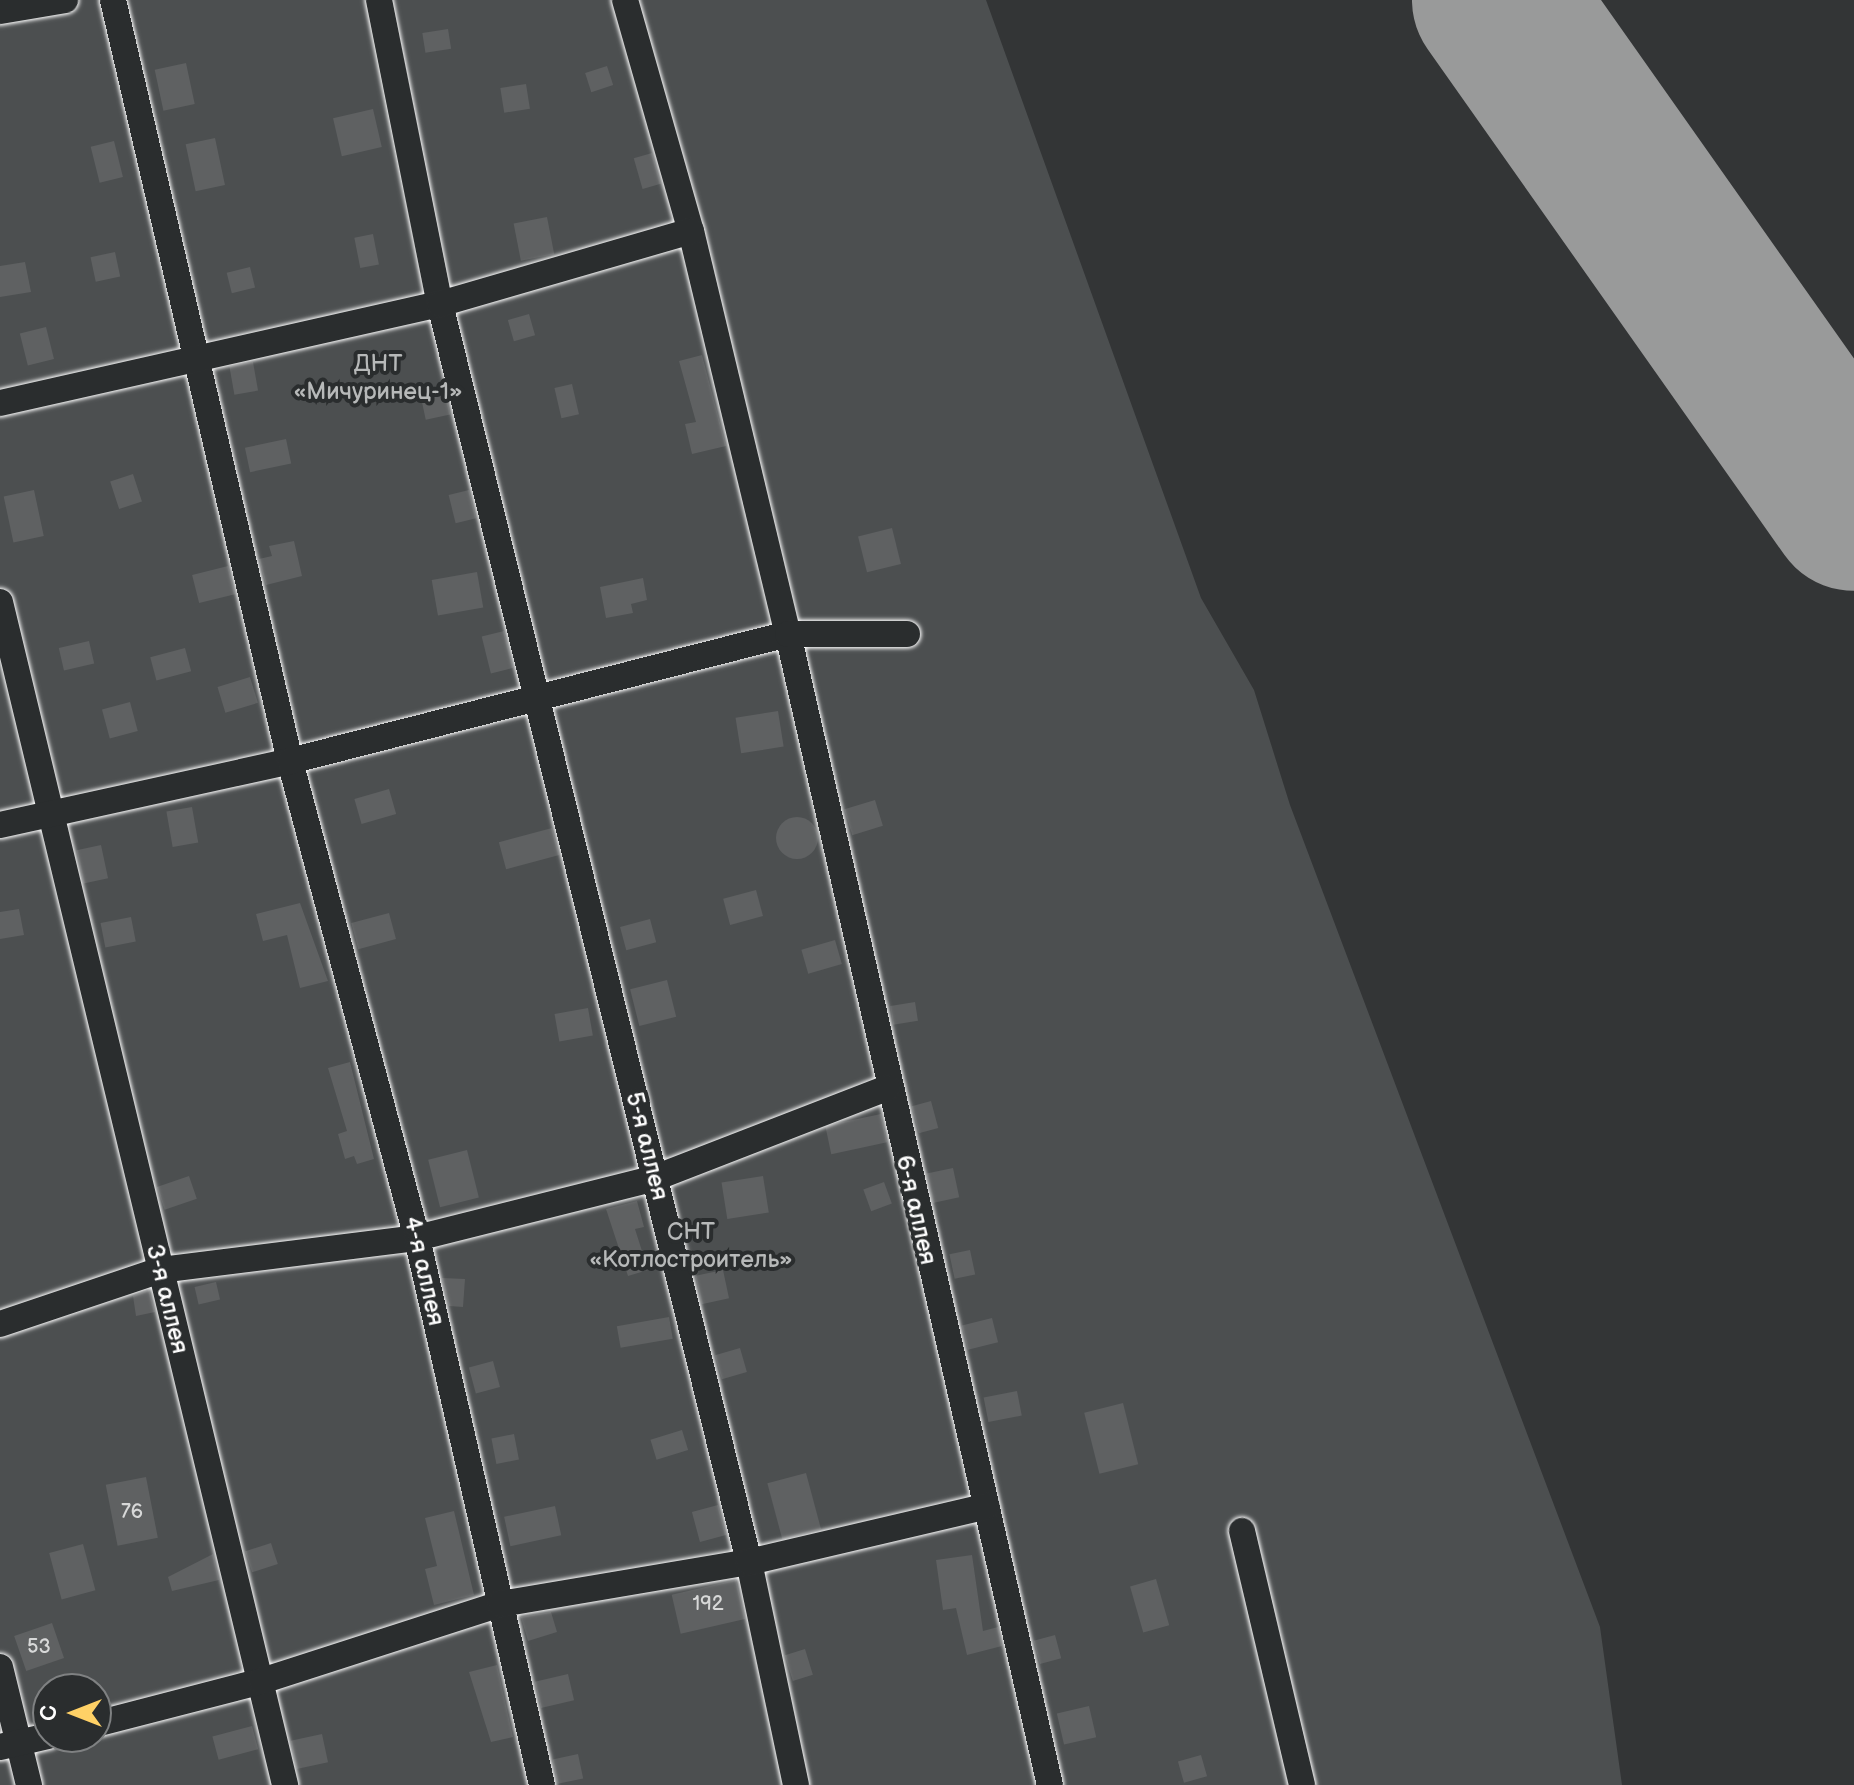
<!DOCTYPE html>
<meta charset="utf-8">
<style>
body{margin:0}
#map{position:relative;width:1854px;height:1785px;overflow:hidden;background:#333536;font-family:"Balsamiq Sans",sans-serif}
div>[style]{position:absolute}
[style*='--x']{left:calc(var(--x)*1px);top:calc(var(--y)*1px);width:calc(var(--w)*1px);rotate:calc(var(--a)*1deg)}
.green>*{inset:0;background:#4c4f50}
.runway>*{height:170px;margin:-85px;padding:0 85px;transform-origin:85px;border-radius:85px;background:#999a9a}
.building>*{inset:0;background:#5f6162;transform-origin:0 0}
.round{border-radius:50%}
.roads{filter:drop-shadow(0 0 2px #fff) drop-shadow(0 0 2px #fff)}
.minor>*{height:26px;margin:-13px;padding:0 13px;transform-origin:13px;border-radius:13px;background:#2a2d2e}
span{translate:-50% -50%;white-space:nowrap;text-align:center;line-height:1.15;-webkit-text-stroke:8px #2a2d2e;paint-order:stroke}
.number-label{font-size:20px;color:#d7d8d8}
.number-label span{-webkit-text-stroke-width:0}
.park-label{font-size:24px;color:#b7b9b9}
.street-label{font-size:24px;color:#fff}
.north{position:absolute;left:32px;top:1673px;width:80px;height:80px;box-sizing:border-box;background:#2a2d2e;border:2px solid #7f8182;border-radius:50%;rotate:270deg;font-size:22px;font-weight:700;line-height:32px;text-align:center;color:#fff}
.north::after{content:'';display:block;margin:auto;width:28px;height:36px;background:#ffd166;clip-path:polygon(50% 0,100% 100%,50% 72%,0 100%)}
</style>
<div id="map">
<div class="green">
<i style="clip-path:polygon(evenodd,0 0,986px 0,1201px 598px,1254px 690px,1290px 805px,1600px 1627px,1622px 1785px,0 1785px,0 0,48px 1689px,96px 1689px,96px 1737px,48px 1737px,48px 1689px)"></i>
</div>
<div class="runway">
<i style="--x:1497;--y:0;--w:619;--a:54.8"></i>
</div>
<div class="building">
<i style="left:448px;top:29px;width:20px;height:26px;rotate:81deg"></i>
<i style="left:186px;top:63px;width:42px;height:32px;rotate:78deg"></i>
<i style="left:607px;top:66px;width:20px;height:23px;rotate:72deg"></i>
<i style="left:526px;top:84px;width:25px;height:26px;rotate:81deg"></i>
<i style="left:373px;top:109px;width:39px;height:41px;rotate:77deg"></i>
<i style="left:215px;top:138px;width:48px;height:30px;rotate:78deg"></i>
<i style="left:114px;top:141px;width:37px;height:24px;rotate:76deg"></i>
<i style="left:652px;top:153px;width:32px;height:19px;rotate:74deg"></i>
<i style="left:547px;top:217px;width:38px;height:34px;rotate:79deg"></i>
<i style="left:373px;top:234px;width:31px;height:19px;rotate:79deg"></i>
<i style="left:115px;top:252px;width:25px;height:25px;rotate:78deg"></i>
<i style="clip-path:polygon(25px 262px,31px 292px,0 297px,0 266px)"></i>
<i style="left:250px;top:267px;width:21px;height:24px;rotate:76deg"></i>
<i style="left:529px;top:314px;width:22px;height:22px;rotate:74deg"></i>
<i style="left:46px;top:327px;width:33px;height:27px;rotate:76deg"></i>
<i style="clip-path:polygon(702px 355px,726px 446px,692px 454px,685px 424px,696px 422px,679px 361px)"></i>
<i style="left:253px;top:362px;width:29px;height:24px;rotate:80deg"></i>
<i style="left:572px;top:384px;width:31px;height:18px;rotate:77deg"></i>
<i style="left:445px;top:390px;width:25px;height:25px;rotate:78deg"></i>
<i style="left:286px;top:439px;width:25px;height:42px;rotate:78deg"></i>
<i style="left:133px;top:474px;width:29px;height:24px;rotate:72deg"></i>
<i style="left:34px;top:490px;width:47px;height:31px;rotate:78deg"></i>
<i style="left:469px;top:490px;width:29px;height:21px;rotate:76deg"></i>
<i style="left:892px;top:528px;width:37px;height:35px;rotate:76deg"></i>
<i style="clip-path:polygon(294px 541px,302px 576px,266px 585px,259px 559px,272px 556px,269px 546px)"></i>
<i style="left:228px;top:566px;width:29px;height:37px;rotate:76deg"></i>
<i style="left:477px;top:572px;width:36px;height:46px;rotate:80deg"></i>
<i style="clip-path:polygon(643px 578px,647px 600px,631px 604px,633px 613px,606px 618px,600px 587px)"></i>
<i style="left:504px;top:631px;width:38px;height:23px;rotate:76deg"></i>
<i style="left:89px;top:641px;width:23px;height:31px;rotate:77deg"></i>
<i style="left:185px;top:648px;width:24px;height:36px;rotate:75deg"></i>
<i style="left:250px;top:677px;width:27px;height:34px;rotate:73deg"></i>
<i style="left:130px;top:702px;width:30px;height:29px;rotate:75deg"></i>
<i style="left:778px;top:711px;width:36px;height:43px;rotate:81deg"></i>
<i style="left:389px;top:789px;width:26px;height:36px;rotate:74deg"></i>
<i style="left:875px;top:800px;width:27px;height:32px;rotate:73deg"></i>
<i style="left:192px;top:807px;width:36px;height:26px;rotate:80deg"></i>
<i class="round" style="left:776px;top:817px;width:42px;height:42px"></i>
<i style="left:552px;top:828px;width:28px;height:55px;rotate:75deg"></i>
<i style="left:101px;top:845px;width:34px;height:25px;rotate:78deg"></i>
<i style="left:756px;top:890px;width:27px;height:34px;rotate:75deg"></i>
<i style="clip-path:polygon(300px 903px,328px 981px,300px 988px,287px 935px,263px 941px,256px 914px)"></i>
<i style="clip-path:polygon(19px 909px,24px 935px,0 939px,0 912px)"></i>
<i style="left:389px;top:913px;width:27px;height:39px;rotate:75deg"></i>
<i style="left:131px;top:917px;width:25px;height:31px;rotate:79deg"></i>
<i style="left:650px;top:919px;width:24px;height:31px;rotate:75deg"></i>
<i style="left:835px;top:940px;width:25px;height:35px;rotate:74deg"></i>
<i style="left:667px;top:980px;width:38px;height:38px;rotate:76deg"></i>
<i style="left:915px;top:1002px;width:19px;height:25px;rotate:81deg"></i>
<i style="left:588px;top:1008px;width:28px;height:34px;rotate:80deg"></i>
<i style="clip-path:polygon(350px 1062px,374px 1159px,357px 1164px,354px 1156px,345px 1159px,338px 1134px,347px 1131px,328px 1068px)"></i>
<i style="left:931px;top:1101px;width:28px;height:20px;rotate:75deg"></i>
<i style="left:881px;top:1114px;width:29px;height:57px;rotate:78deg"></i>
<i style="left:467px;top:1150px;width:49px;height:40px;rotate:76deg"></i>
<i style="left:953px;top:1168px;width:30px;height:27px;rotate:78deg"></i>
<i style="left:189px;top:1176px;width:24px;height:34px;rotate:71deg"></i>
<i style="left:763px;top:1176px;width:37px;height:42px;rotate:81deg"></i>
<i style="left:884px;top:1182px;width:23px;height:22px;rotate:70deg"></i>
<i style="clip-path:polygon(637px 1201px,644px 1227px,635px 1229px,648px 1270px,628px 1276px,606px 1209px)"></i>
<i style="left:970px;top:1250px;width:25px;height:21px;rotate:78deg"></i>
<i style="left:723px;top:1270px;width:29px;height:28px;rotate:78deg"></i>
<i style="clip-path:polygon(442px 1278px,465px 1279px,463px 1307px,449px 1306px)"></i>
<i style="left:216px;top:1282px;width:18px;height:22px;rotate:77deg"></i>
<i style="clip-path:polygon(149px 1290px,155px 1312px,136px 1316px,133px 1296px)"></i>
<i style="left:669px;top:1317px;width:22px;height:53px;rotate:80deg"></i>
<i style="left:992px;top:1318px;width:25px;height:31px;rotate:76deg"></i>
<i style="left:740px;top:1348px;width:25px;height:26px;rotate:74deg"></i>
<i style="left:493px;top:1361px;width:27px;height:25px;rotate:75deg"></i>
<i style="left:1017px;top:1391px;width:25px;height:34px;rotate:79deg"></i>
<i style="left:1123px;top:1403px;width:63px;height:40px;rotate:76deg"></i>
<i style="left:682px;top:1430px;width:21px;height:33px;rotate:73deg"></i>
<i style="left:514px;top:1434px;width:26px;height:23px;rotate:79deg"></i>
<i style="left:806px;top:1473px;width:58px;height:40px;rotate:75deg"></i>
<i style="left:146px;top:1477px;width:62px;height:41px;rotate:79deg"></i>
<i style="left:718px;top:1505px;width:31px;height:27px;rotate:75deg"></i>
<i style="left:555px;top:1506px;width:30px;height:52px;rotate:78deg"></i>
<i style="clip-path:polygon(454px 1511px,474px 1595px,434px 1605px,425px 1569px,437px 1566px,425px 1518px)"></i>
<i style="left:271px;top:1543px;width:22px;height:27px;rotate:72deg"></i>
<i style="left:83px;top:1544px;width:48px;height:35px;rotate:75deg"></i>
<i style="clip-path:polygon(213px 1554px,219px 1580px,172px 1591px,168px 1577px)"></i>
<i style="clip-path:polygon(972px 1555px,983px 1631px,998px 1627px,1002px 1646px,967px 1655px,956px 1608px,943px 1610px,936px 1560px)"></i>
<i style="left:1156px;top:1579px;width:48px;height:27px;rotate:74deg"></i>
<i style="left:736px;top:1580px;width:40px;height:66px;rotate:77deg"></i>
<i style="clip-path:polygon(551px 1612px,557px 1632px,528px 1641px,521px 1617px)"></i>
<i style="left:52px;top:1623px;width:37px;height:40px;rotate:71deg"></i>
<i style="left:1055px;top:1635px;width:24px;height:22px;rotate:75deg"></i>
<i style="left:805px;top:1649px;width:27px;height:21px;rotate:73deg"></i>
<i style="clip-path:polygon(497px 1665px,513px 1737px,491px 1742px,469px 1672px)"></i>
<i style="left:568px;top:1674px;width:27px;height:34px;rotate:77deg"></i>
<i style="left:1089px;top:1706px;width:32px;height:33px;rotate:77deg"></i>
<i style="left:252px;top:1726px;width:24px;height:41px;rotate:75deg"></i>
<i style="left:322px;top:1734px;width:29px;height:32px;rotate:78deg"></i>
<i style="left:578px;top:1754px;width:25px;height:26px;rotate:78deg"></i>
<i style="left:1201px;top:1755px;width:22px;height:24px;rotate:74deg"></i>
</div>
<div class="roads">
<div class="minor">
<i style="--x:113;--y:0;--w:781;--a:76.91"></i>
<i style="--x:290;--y:761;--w:494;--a:75.1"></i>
<i style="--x:417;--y:1238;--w:561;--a:77.13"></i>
<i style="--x:379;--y:0;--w:310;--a:78.7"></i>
<i style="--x:440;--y:304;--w:1295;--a:76.2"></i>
<i style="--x:749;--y:1562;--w:228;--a:78.1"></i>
<i style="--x:625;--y:0;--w:240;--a:74.1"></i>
<i style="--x:691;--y:231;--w:415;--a:76.5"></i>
<i style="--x:788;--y:634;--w:1180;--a:77.18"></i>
<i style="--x:0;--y:11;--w:66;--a:-9.6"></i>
<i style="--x:0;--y:403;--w:451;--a:-12.7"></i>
<i style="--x:440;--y:304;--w:261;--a:-16.2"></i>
<i style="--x:0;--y:602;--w:1217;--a:76.45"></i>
<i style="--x:0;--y:825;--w:297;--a:-12.4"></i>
<i style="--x:290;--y:761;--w:514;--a:-14.31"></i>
<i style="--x:788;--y:634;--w:119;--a:0"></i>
<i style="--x:0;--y:1324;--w:169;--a:-18.6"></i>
<i style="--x:160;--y:1270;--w:259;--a:-7.1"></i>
<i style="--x:417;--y:1238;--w:245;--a:-14.1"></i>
<i style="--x:655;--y:1178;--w:249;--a:-21.2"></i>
<i style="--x:1242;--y:1531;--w:261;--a:76.7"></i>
<i style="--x:0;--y:1667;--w:122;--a:76.2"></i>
<i style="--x:96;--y:1724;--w:171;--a:-14.5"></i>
<i style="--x:262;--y:1681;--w:251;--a:-17.9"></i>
<i style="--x:501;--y:1604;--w:252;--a:-9.6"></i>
<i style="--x:749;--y:1562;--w:244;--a:-13.2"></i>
<i style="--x:0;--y:1747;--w:49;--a:-12.9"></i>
</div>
</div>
<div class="number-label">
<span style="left:132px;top:1512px">76</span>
<span style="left:708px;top:1604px">192</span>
<span style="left:39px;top:1647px">53</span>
</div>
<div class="park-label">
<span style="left:378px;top:378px">ДНТ<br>«Мичуринец-1»</span>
<span style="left:691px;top:1246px">СНТ<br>«Котлостроитель»</span>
</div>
<div class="street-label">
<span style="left:647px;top:1146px;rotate:76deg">5-я аллея</span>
<span style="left:916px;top:1210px;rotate:77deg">6-я аллея</span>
<span style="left:424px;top:1271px;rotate:77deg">4-я аллея</span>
<span style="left:167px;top:1299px;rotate:76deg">3-я аллея</span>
</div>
<div class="north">С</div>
</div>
